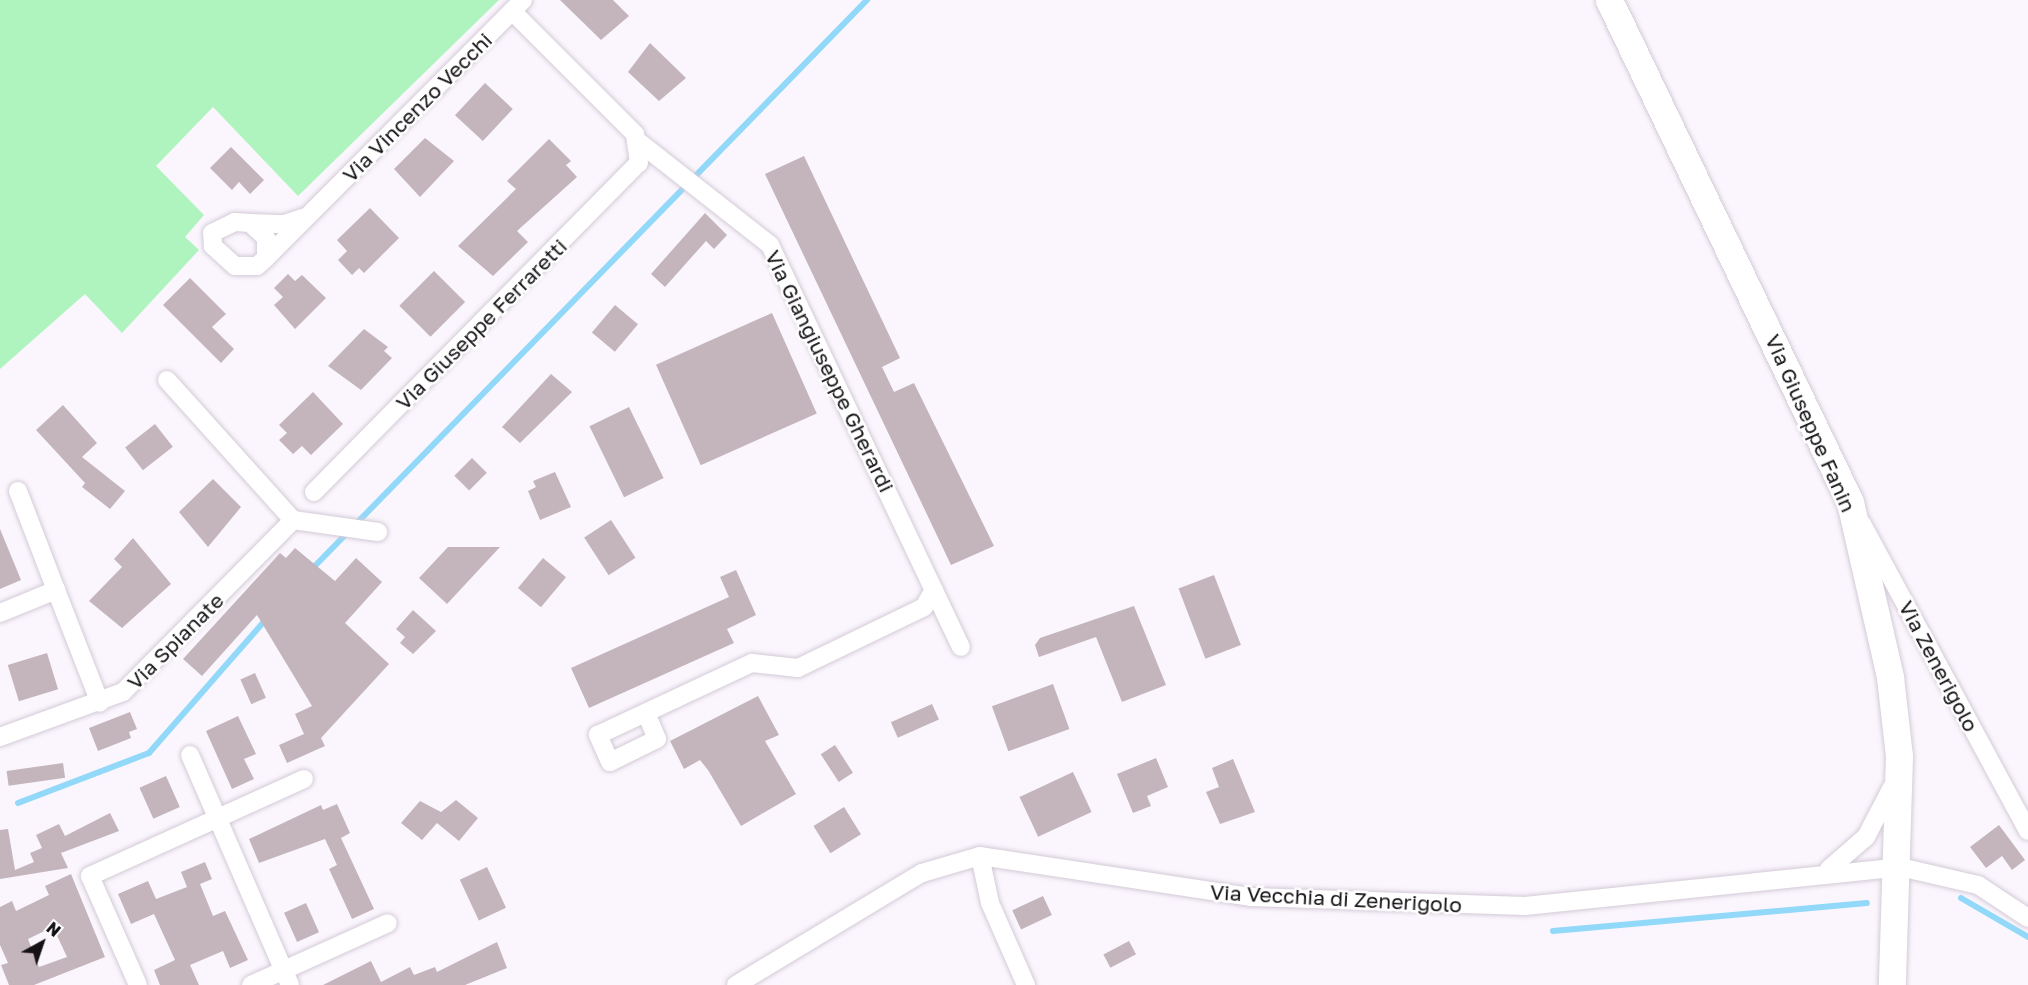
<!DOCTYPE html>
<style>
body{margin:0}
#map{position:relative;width:2028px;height:985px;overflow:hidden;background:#fbf6fd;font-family:"Golos Text",sans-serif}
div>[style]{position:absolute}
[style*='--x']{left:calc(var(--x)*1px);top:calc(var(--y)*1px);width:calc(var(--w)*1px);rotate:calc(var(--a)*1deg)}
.green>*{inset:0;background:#aff4bf}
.stream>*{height:6px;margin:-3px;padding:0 3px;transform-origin:3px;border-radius:3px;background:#92d8f8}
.building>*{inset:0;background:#c4b5bc;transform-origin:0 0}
.roads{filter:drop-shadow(0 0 2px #d3cad7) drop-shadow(0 0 2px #d3cad7)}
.street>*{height:18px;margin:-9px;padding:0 9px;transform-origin:9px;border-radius:9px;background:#fff}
.secondary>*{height:27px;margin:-13.5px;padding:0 13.5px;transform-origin:13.5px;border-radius:13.5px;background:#fff}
span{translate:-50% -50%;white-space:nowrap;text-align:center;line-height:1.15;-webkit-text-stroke:5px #fff;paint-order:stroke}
.street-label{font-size:21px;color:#151216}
.north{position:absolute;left:12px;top:913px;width:60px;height:60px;-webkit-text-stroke:4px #fff;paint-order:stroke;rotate:40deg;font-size:16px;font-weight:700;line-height:24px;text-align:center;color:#151216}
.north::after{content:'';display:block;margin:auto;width:21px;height:27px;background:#151216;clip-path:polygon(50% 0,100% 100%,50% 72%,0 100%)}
</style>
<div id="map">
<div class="green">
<i style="clip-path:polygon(0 0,499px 0,298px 196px,213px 107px,156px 166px,204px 215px,185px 237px,199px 250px,122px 333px,85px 294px,0 369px)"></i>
</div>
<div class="stream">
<i style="--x:310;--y:571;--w:798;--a:-45.71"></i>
<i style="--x:18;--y:803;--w:140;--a:-20.9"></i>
<i style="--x:149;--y:753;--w:179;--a:-48.8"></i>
<i style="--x:1961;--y:898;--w:78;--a:30.2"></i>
<i style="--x:1553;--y:931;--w:315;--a:-5.1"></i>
</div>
<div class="building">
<i style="clip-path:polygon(560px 0,613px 0,629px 16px,601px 40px)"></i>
<i style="clip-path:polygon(650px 43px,686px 78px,659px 101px,628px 72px)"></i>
<i style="left:485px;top:83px;width:38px;height:44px;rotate:43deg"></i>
<i style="clip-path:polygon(425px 138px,454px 161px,420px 197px,394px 169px)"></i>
<i style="clip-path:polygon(549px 139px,571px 161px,566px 165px,577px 177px,517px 231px,528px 242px,493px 276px,458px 246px,516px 189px,507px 181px)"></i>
<i style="clip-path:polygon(231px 147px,264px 180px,250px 194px,239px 182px,232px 190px,210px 168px)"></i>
<i style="clip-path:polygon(804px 156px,900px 358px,882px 367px,894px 392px,914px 383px,994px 546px,951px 565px,765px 174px)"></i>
<i style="clip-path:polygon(370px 208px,399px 238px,364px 273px,359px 268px,352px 275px,338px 260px,347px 251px,337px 240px)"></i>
<i style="clip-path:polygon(705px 213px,727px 235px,714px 249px,706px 241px,665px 287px,651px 274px)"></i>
<i style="left:434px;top:271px;width:44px;height:49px;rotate:45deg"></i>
<i style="clip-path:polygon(288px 274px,295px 281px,302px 275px,326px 298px,295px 329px,274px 305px,283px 297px,274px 288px)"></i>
<i style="clip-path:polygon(190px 278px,226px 314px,212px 327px,234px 349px,221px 363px,163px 305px)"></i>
<i style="left:615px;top:305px;width:30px;height:36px;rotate:40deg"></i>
<i style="left:772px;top:313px;width:110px;height:127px;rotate:66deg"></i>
<i style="clip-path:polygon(364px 329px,388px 347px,384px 351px,392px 358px,361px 390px,328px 366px)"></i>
<i style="clip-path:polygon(551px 374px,572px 392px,520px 443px,502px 427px)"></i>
<i style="clip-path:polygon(313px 392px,343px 424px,311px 455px,302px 446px,293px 454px,279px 440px,287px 433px,279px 425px)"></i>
<i style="clip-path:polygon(63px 405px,97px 443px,82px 457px,125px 491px,110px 509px,82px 487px,85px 483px,36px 430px)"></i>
<i style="left:629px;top:407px;width:79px;height:44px;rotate:64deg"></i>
<i style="left:155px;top:424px;width:29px;height:38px;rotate:52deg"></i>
<i style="left:472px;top:458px;width:21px;height:25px;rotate:45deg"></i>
<i style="clip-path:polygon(555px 472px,571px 507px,540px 520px,528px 491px,536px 487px,533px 481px)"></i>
<i style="clip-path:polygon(213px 479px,241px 507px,208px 547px,179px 512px)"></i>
<i style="left:611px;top:520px;width:45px;height:32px;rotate:57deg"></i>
<i style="clip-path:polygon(0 529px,21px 580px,0 589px)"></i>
<i style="clip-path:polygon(133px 538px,171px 584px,122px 628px,89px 601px,122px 567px,114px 559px)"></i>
<i style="clip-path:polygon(448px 547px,500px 547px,447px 604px,419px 578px)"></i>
<i style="clip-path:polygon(295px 548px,335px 581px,356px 558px,382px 582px,345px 623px,389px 664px,321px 738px,325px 746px,287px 763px,279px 745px,304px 734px,295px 714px,312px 706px,257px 615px,202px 676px,183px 659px,280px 553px,286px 558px)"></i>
<i style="left:543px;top:558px;width:30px;height:39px;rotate:40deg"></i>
<i style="clip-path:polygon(736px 570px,756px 615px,727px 629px,734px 643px,589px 708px,571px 668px,729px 597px,720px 577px)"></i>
<i style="left:1214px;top:575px;width:75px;height:38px;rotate:69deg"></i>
<i style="clip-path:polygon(1134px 606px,1166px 685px,1122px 702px,1096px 637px,1039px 657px,1035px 645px,1040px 638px)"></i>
<i style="clip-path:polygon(413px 610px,436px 631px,413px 654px,400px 643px,405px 637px,396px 629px)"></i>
<i style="left:47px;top:653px;width:38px;height:41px;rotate:73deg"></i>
<i style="left:255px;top:673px;width:27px;height:16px;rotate:66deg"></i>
<i style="left:1053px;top:684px;width:48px;height:65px;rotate:70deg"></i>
<i style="clip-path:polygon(758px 696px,779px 735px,765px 741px,796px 794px,741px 826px,708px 770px,700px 760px,684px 769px,670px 741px)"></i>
<i style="left:932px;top:704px;width:17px;height:45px;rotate:66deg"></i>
<i style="clip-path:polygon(130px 712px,137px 729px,129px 732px,131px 738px,98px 751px,89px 728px)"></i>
<i style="clip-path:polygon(238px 716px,256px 754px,244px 759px,254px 779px,232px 789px,206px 731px)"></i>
<i style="left:835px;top:745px;width:33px;height:17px;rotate:57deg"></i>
<i style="clip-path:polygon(1156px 758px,1168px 787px,1147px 796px,1151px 806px,1133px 813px,1117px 774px)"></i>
<i style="clip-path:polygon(1233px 759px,1255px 812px,1220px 824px,1206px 792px,1219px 787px,1212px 768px)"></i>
<i style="left:63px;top:763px;width:15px;height:57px;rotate:82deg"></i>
<i style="left:1073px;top:772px;width:44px;height:59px;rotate:65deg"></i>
<i style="left:166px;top:776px;width:34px;height:29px;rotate:66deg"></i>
<i style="clip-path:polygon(456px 800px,478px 818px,459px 841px,437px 823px,422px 840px,401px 823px,420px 801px,441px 812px)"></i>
<i style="clip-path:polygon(337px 804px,350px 833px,341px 838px,374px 909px,352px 919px,329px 869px,337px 865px,325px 839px,259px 863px,249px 839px,321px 805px,323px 810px)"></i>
<i style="left:844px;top:807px;width:32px;height:36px;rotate:58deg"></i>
<i style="clip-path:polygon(110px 813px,119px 831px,61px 853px,68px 868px,0 879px,0 830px,8px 829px,15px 870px,34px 862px,30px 853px,42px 848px,36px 835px,59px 824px,65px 836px)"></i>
<i style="clip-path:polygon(1999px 825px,2025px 860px,2012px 870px,2002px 856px,1986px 868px,1970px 847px)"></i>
<i style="clip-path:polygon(205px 862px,212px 879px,200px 884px,213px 916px,225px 911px,248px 960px,230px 968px,223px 951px,190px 965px,199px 985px,160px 985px,154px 970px,175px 960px,154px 914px,131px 924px,118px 894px,148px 881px,156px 899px,187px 887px,181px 872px)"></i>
<i style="left:487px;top:867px;width:45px;height:30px;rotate:65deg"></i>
<i style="clip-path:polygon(evenodd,71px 874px,105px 957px,34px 985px,9px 985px,1px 965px,8px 963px,0 945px,0 907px,12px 901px,16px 911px,49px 895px,45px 886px,71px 874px,53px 927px,67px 957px,39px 967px,28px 939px,53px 927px)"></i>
<i style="left:1043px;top:896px;width:21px;height:34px;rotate:65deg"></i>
<i style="left:306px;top:903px;width:32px;height:24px;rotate:66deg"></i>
<i style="left:1129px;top:941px;width:15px;height:29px;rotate:62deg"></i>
<i style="clip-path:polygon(497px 942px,507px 968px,465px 985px,323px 985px,371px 961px,381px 982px,410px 967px,414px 975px,435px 967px,437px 972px)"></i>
</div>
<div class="roads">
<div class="street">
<i style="--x:640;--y:143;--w:165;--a:38.1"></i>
<i style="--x:770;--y:245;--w:445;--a:64.6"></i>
<i style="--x:235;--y:222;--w:15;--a:4"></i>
<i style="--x:250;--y:223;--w:22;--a:43"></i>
<i style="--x:266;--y:238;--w:20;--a:90"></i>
<i style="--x:266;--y:258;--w:12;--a:138"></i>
<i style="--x:257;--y:266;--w:22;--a:180"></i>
<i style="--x:235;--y:266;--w:30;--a:-138"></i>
<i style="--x:213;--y:246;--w:13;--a:-94"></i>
<i style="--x:212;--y:233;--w:25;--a:-26"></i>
<i style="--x:250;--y:223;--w:34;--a:2"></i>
<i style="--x:284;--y:224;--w:20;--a:-18"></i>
<i style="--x:266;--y:258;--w:364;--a:-45.1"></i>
<i style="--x:167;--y:380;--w:188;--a:48"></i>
<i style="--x:293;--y:520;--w:86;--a:8"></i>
<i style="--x:18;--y:491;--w:106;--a:69"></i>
<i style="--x:314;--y:492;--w:462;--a:-45.4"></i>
<i style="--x:639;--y:163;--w:29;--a:-98"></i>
<i style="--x:635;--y:134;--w:174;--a:-135"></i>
<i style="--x:1862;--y:524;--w:349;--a:61.6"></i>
<i style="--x:0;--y:613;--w:61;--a:-22.3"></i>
<i style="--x:56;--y:590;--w:121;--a:68.7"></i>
<i style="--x:646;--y:713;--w:28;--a:67"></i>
<i style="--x:657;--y:739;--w:52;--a:153.9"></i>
<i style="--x:610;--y:762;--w:30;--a:-114"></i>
<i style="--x:598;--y:735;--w:170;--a:-25.1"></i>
<i style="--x:752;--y:663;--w:46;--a:6.2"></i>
<i style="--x:798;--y:668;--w:140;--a:-25.8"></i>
<i style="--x:924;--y:607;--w:20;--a:-60"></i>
<i style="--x:0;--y:737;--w:131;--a:-20.1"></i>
<i style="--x:123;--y:692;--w:242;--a:-45.3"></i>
<i style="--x:190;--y:755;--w:251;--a:66.5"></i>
<i style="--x:980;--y:856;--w:48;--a:78"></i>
<i style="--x:990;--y:903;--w:90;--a:66.3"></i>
<i style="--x:1829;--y:869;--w:49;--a:-40.9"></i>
<i style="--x:1866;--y:837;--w:56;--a:-62.5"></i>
<i style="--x:138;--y:985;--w:119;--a:-113.8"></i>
<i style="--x:90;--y:876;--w:235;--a:-24.4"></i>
<i style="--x:251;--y:985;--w:150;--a:-24.3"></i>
<i style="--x:736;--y:985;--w:217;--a:-31.1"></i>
<i style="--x:922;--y:873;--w:60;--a:-16.3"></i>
<i style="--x:980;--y:856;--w:274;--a:8.6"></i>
<i style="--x:1251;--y:897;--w:274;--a:1.9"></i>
<i style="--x:1525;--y:906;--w:377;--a:-5.9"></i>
<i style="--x:1900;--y:867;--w:80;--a:13"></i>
<i style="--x:1978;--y:885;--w:60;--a:33.4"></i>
</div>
<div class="secondary">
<i style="--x:1609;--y:0;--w:557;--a:64.36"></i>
<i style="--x:1850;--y:502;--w:180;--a:77.1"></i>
<i style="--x:1890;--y:677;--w:80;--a:83.5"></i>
<i style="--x:1899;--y:756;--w:229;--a:91.8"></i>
</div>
</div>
<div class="street-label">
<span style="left:417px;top:107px;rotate:-45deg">Via Vincenzo Vecchi</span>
<span style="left:481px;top:324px;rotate:-45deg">Via Giuseppe Ferraretti</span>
<span style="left:830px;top:371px;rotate:64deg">Via Giangiuseppe Gherardi</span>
<span style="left:1811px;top:423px;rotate:66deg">Via Giuseppe Fanin</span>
<span style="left:175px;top:641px;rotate:-45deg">Via Spianate</span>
<span style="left:1939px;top:666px;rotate:62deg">Via Zenerigolo</span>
<span style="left:1336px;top:898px;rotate:3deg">Via Vecchia di Zenerigolo</span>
</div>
<div class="north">N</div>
</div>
